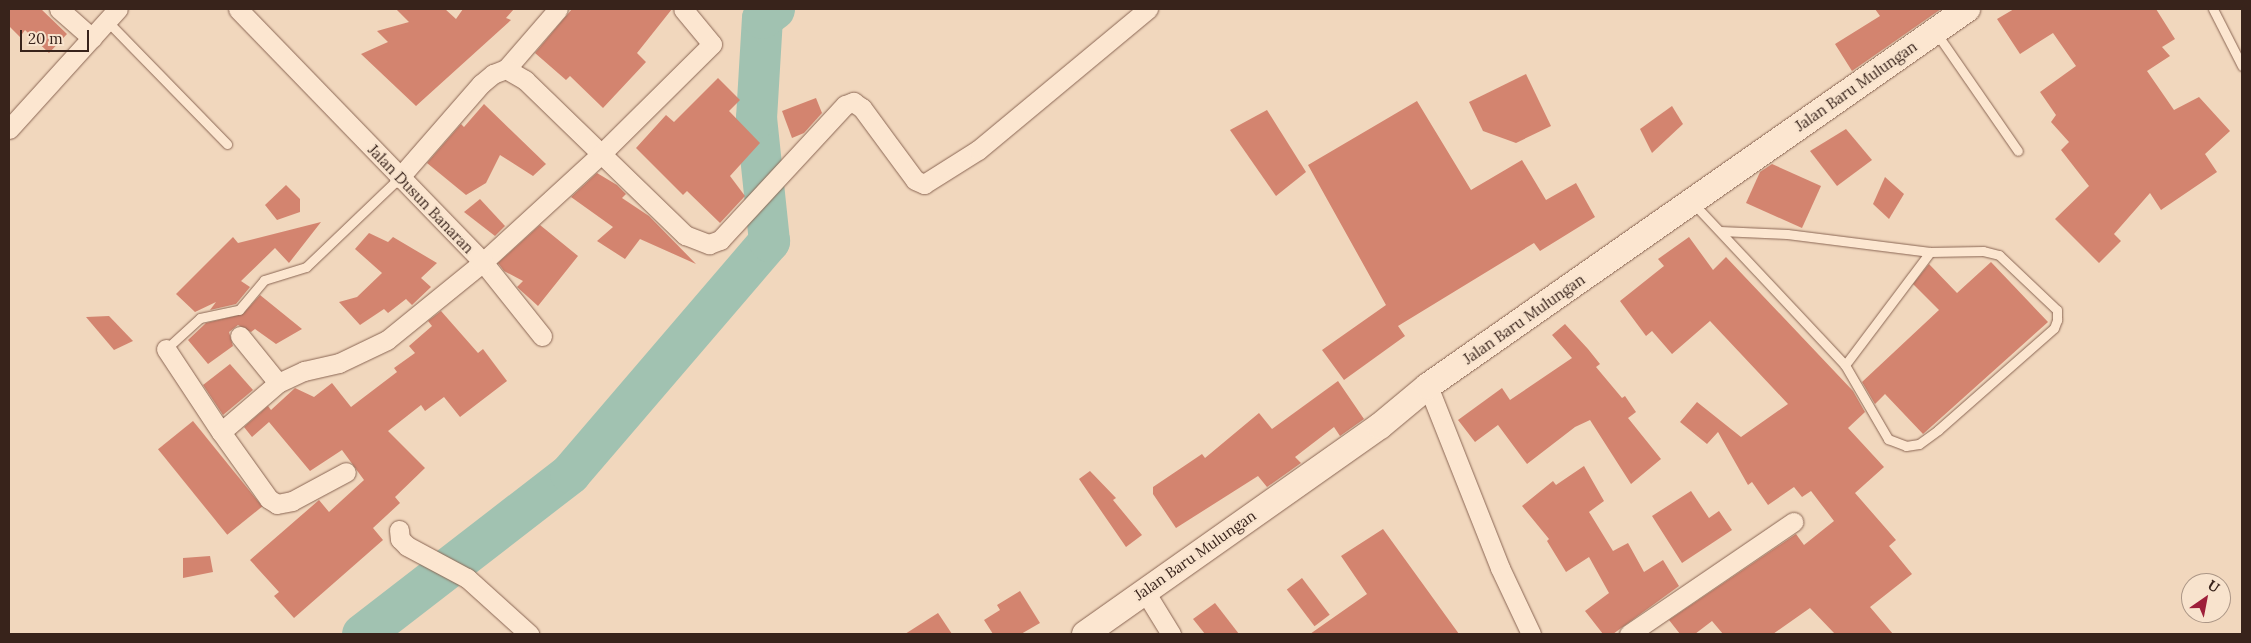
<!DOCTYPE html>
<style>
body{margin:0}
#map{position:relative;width:2251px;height:643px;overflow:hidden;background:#f1d7bd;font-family:Lora,serif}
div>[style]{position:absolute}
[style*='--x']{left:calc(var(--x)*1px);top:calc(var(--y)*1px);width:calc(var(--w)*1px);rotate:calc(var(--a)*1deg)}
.river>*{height:41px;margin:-20.5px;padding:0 20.5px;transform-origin:20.5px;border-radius:20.5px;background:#a1c2b1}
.building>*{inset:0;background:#d3846f;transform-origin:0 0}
.roads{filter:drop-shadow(0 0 1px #8a6654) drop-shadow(0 0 1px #8a6654)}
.service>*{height:9px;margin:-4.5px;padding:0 4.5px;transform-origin:4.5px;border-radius:4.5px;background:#fce6d0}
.minor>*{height:19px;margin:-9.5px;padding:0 9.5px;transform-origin:9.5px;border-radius:9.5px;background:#fce6d0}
.secondary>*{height:26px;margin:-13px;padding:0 13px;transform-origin:13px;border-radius:13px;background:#fce6d0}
span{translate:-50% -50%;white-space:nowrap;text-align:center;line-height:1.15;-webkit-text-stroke:4.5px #f8e3cd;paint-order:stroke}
.street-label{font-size:15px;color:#38231b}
.frame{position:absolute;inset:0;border:10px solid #38231b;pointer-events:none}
.north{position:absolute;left:2181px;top:573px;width:50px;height:50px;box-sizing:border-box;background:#f8e3cd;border:1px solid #ab9686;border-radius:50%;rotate:33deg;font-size:14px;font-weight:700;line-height:20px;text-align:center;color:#38231b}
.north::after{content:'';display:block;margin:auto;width:18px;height:22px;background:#9e1f3a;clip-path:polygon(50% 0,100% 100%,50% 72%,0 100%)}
.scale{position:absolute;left:20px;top:30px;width:69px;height:22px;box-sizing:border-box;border:2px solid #38231b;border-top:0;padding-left:6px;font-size:15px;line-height:18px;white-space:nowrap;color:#38231b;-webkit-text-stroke:4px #f8e3cd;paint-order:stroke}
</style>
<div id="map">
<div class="river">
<i style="--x:362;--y:634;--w:263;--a:-37.7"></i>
<i style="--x:570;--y:473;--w:306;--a:-49.4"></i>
<i style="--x:769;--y:241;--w:124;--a:-96"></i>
<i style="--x:756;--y:118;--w:100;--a:-86.6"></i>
<i style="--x:762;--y:18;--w:15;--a:-37"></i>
</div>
<div class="building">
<i style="clip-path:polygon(9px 9px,41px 9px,67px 34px,49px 53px,25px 30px,20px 37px,9px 26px)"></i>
<i style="clip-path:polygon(396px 9px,445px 9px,456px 19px,463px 9px,514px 9px,506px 18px,511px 20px,416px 106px,361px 54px,388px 42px,377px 31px,409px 22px)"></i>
<i style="clip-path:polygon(572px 9px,672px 9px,637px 53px,646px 62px,603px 108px,570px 76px,566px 80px,535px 53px)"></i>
<i style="clip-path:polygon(1875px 9px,1941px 9px,1852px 71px,1835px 44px,1880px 16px)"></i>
<i style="clip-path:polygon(2014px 9px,2156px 9px,2175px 39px,2162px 47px,2170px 56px,2147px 71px,2174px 110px,2199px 97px,2230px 131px,2205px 154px,2217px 172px,2161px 210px,2150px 193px,2114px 234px,2121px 241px,2099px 263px,2055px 219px,2089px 186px,2061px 150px,2069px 142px,2051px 122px,2056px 115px,2040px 92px,2076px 66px,2053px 33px,2020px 54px,1997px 19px)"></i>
<i style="clip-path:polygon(1526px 74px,1551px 126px,1516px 143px,1483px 131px,1469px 102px)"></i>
<i style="clip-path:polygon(718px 78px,740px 100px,729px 111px,760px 143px,730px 176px,745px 196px,720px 223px,687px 191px,683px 195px,636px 148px,666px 115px,674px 122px)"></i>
<i style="clip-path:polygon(816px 98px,822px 113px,804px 133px,792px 138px,782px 111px)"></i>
<i style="clip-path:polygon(1417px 101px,1471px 190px,1522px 160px,1546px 200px,1576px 183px,1595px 217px,1540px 251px,1534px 243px,1398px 326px,1405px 336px,1344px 380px,1322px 350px,1386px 305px,1308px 165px)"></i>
<i style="clip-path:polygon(484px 104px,546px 164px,533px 176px,500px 155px,486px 183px,466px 195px,427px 163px,461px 124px,464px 127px)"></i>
<i style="clip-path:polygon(1672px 106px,1683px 124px,1652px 153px,1640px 129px)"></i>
<i style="clip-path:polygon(1267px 110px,1306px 172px,1276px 196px,1230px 130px)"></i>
<i style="clip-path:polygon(1846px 129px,1872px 160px,1837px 186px,1810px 151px)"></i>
<i style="clip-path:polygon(1772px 164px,1821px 186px,1802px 228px,1746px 203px,1760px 172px)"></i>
<i style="clip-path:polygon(597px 173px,617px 185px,626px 194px,622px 198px,649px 216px,696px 264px,640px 239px,625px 259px,597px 241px,613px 227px,571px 197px)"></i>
<i style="clip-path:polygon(1885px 177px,1904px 194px,1889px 219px,1873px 204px)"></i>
<i style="clip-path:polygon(286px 185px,300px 199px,300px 212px,277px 220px,265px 205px)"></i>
<i style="clip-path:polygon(480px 199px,505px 226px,495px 236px,464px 212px)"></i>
<i style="clip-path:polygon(321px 222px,289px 263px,275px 248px,241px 281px,250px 287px,236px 304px,210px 310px,216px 302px,195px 312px,176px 294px,233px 237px,238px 243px)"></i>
<i style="clip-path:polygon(540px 225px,578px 256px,538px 306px,517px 287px,523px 281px,504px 271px,498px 263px)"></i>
<i style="clip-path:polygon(369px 233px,388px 242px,393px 237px,437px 263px,421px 278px,431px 287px,412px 305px,406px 299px,388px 313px,384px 309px,360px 325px,339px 302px,357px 297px,382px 273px,355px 249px)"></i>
<i style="clip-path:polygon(1689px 237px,1713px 270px,1726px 257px,1853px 391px,1865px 412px,1848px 428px,1884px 467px,1855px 493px,1896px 540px,1889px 546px,1912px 574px,1870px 607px,1893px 634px,1835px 634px,1810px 608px,1773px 634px,1723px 634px,1712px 621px,1695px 634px,1680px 634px,1669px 620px,1796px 534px,1804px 545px,1834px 521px,1811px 491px,1802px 497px,1794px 487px,1768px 505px,1752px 482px,1748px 485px,1718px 432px,1707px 444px,1680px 422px,1697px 402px,1741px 437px,1788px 404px,1710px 321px,1672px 354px,1652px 331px,1646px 336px,1620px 301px,1664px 266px,1658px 259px)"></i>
<i style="clip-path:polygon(1991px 262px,2048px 322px,1923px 434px,1885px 394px,1875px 404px,1862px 382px,1939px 310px,1913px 284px,1929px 264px,1957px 293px)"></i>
<i style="clip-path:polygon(260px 295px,302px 329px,276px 344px,255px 329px,251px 332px,238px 325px,229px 332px,233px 346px,208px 364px,188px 340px,206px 323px,243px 314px)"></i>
<i style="clip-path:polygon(441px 311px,478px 353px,483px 349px,507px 381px,460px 417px,444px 397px,425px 411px,421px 405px,388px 431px,425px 468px,395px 497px,400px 503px,373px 528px,383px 540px,294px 618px,274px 596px,279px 592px,250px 560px,319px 500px,329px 512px,364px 480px,342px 450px,310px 471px,269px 422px,252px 437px,244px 427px,268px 406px,271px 410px,295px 388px,314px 397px,332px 383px,351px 407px,397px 372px,394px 368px,415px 353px,409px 346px,432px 326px,428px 321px)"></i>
<i style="clip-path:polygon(109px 316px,133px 341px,114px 350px,86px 317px)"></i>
<i style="clip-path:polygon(1565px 324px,1588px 349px,1600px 364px,1596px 367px,1622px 398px,1625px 396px,1636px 412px,1628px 418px,1661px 459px,1631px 484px,1590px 420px,1575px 427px,1527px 464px,1498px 425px,1475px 442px,1458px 420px,1502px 388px,1510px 400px,1572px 358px,1552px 335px)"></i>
<i style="clip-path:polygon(230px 364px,253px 390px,223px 415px,203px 385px)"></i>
<i style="clip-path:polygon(1338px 381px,1364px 419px,1340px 436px,1334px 427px,1295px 457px,1301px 463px,1267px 487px,1258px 476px,1176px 528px,1153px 494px,1153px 487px,1202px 454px,1205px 458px,1259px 413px,1272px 429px)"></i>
<i style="left:193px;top:421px;width:110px;height:45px;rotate:51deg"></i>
<i style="clip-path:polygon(1584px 466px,1604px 501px,1589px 512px,1613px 551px,1628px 543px,1644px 572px,1663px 560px,1679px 586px,1613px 634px,1603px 634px,1585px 611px,1609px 593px,1589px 557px,1566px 572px,1547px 541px,1549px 539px,1522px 506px,1553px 481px,1556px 485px)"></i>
<i style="clip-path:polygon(1090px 471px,1116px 498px,1113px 500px,1142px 535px,1126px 547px,1079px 479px)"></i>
<i style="clip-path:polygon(1691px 491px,1709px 518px,1719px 511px,1732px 530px,1682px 563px,1652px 516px)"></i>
<i style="clip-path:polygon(1383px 529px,1459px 634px,1310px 634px,1367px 594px,1341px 556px)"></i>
<i style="clip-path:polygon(210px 556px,213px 572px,183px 578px,183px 558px)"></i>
<i style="left:1302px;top:578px;width:46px;height:19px;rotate:53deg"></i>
<i style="clip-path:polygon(1020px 591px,1040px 623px,1021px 634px,993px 634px,984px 620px,1000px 610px,997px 605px)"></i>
<i style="clip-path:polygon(1215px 603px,1239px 634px,1205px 634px,1193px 619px)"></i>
<i style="clip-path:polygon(938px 613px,952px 634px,905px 634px)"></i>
</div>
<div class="roads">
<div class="service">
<i style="--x:2213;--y:9;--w:64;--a:63"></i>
<i style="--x:107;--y:21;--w:172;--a:45.7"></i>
<i style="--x:1937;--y:34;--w:142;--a:55.3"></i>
<i style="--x:1693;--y:203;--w:222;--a:46.8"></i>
<i style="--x:1845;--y:365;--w:86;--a:59.8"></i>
<i style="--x:1888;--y:439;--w:19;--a:21"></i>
<i style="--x:1906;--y:446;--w:13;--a:-9"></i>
<i style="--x:1919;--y:444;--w:24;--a:-36"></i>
<i style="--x:1938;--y:430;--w:154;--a:-41.3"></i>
<i style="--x:2054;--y:328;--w:9;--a:-69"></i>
<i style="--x:2057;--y:320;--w:10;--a:-90"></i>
<i style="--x:2057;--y:310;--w:80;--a:-136.5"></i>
<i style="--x:1999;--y:255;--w:16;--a:-166"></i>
<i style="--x:1983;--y:251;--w:53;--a:178.9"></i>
<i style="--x:1930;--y:252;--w:144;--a:-172.8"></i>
<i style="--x:1787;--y:234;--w:67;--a:-177.4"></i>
<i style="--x:166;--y:349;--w:46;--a:-42.4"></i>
<i style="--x:200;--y:318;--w:40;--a:-12"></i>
<i style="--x:239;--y:310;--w:39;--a:-50"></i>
<i style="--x:264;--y:280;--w:44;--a:-17.2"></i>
<i style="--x:306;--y:267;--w:129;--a:-43.7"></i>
<i style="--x:1845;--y:365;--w:141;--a:-53"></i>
</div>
<div class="minor">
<i style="--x:59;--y:9;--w:44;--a:41.3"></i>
<i style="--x:506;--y:69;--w:79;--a:-49.1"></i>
<i style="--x:9;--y:129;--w:162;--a:-47.8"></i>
<i style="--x:399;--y:178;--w:125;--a:-48.9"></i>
<i style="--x:481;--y:84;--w:16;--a:-40"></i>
<i style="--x:493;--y:74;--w:14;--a:-21"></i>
<i style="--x:506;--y:69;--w:22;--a:30"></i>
<i style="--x:525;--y:80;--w:223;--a:44.1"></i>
<i style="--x:685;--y:235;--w:26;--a:21"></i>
<i style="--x:709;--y:244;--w:12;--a:-20"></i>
<i style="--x:720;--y:240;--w:184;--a:-47.2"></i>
<i style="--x:845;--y:105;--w:9;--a:-21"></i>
<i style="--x:853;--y:102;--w:11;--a:34"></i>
<i style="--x:862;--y:108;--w:89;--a:53.6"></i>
<i style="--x:915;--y:180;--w:10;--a:24"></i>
<i style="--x:924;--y:184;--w:64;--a:-32.2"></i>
<i style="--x:978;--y:150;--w:221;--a:-39.7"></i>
<i style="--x:240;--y:336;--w:60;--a:51"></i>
<i style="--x:542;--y:336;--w:95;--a:-128.6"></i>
<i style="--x:483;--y:262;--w:160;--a:-42.5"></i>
<i style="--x:601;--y:154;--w:156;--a:-44.7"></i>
<i style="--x:712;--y:44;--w:45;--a:-129.6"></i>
<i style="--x:166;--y:349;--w:100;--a:56.5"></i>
<i style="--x:221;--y:432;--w:75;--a:-40.7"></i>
<i style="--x:278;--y:383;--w:29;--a:-25"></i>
<i style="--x:304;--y:371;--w:36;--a:-13"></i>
<i style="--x:339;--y:363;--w:53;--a:-25.6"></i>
<i style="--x:387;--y:340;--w:124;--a:-39.1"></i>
<i style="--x:483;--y:262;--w:352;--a:-134.1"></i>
<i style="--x:1428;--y:386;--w:196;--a:68.4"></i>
<i style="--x:1500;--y:568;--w:73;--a:64.8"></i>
<i style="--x:221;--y:432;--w:82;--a:54.4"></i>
<i style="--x:269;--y:499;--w:9;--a:32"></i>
<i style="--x:277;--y:504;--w:15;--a:-11"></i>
<i style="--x:292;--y:501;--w:61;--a:-28.2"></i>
<i style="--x:399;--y:530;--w:9;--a:84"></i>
<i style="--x:400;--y:539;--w:10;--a:45"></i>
<i style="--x:407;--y:546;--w:68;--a:28.1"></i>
<i style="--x:467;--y:578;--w:84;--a:42.1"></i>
<i style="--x:1144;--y:590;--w:52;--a:58.5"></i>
<i style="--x:1629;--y:634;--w:199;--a:-34.3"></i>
</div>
<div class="secondary">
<i style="--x:1085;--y:634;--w:361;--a:-35.2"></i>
<i style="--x:1380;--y:426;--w:62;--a:-39.8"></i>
<i style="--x:1428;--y:386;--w:658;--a:-34.97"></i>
</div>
</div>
<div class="street-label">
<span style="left:1856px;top:86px;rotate:-35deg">Jalan Baru Mulungan</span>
<span style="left:421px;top:199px;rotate:46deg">Jalan Dusun Banaran</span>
<span style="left:1524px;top:319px;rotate:-35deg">Jalan Baru Mulungan</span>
<span style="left:1195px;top:555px;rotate:-35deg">Jalan Baru Mulungan</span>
</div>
<div class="frame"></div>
<div class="north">U</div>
<div class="scale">20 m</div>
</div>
